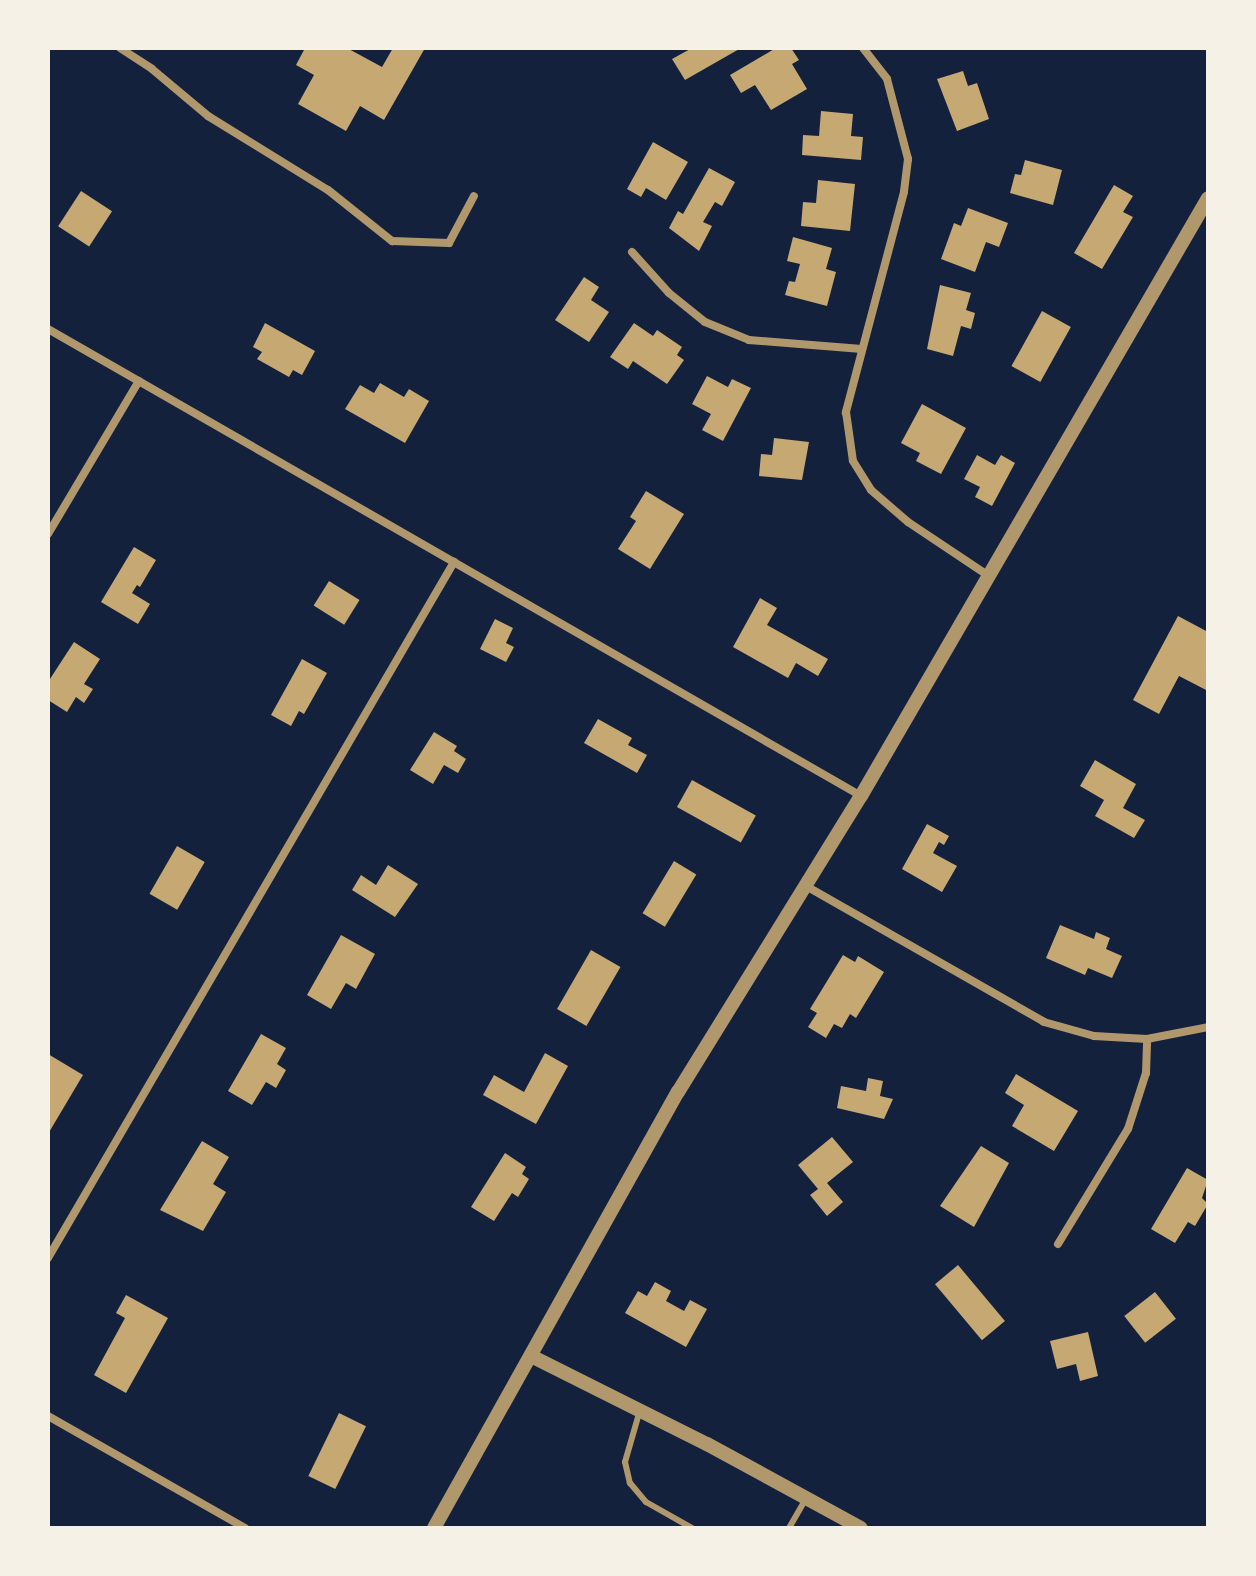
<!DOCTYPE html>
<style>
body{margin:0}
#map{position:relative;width:1256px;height:1576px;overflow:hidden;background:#14213d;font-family:"Archivo Narrow",sans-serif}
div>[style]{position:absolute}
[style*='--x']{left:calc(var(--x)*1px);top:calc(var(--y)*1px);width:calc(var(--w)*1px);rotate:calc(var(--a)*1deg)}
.building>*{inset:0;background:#c6a872;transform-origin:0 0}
.service>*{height:6px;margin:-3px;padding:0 3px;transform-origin:3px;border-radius:3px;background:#b1986c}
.minor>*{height:8px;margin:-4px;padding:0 4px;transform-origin:4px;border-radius:4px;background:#b1986c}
.tertiary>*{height:14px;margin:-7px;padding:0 7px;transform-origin:7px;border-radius:7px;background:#b1986c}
span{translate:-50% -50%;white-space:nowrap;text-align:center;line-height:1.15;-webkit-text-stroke:6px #f6f1e7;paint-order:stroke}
.frame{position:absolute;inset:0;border:50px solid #f6f1e7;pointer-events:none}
</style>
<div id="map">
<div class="building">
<i style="clip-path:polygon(305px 48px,347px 48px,382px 67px,393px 48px,425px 48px,384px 120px,360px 106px,346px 131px,298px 104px,314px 75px,296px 65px)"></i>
<i style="clip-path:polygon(692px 48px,741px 48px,685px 80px,672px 59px)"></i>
<i style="clip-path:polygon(776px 48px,791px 48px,799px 60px,792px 64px,807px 89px,771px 110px,755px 85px,741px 93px,730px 75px)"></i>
<i style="clip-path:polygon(963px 71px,968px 86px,977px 83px,989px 119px,957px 131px,937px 79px)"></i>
<i style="clip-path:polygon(821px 111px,853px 114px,851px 136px,863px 137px,861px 160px,802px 155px,803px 135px,819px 136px)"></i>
<i style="clip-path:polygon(653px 142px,688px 162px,666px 200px,646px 188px,641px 197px,627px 189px)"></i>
<i style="clip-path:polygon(1025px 160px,1062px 170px,1053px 205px,1010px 193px,1015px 174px,1021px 175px)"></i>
<i style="clip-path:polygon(709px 168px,735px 182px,722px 206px,715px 202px,703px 222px,712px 226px,699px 251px,669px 228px,678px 211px,683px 214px)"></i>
<i style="clip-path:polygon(818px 180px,855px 184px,850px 231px,801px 226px,803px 202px,816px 203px)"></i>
<i style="clip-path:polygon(1114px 185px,1133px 196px,1123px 212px,1133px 217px,1102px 269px,1074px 253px)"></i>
<i style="left:81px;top:191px;width:37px;height:42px;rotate:33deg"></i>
<i style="clip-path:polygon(968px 208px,1008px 223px,999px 247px,986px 242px,975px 272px,941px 259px,954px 223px,961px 226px)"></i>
<i style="clip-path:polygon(793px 237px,832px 248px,826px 269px,836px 272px,827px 306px,785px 295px,789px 281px,795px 282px,800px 264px,787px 261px)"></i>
<i style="clip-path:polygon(584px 277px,599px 287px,591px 300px,609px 312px,589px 342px,555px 320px)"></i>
<i style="clip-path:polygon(940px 285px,971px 293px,966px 310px,975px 313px,971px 329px,961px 326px,953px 356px,927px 349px)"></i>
<i style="left:1042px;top:311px;width:33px;height:63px;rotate:29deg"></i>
<i style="clip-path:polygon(265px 323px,315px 351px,302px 375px,293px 370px,289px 377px,257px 359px,262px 352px,253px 347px)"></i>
<i style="clip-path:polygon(634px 323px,653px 336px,657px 330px,682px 347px,677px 355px,684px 360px,667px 384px,633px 361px,628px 369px,610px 357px)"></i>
<i style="clip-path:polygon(707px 376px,728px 387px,732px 379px,751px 388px,723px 441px,702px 430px,711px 414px,692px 404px)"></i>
<i style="clip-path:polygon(380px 383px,404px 397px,409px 389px,429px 401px,405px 443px,345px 409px,360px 385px,374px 393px)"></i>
<i style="clip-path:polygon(922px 404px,966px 428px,941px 474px,916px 461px,920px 453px,901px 443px)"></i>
<i style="clip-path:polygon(774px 438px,809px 442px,802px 480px,759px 476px,761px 454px,772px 455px)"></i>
<i style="clip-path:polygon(977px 455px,995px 465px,1001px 455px,1015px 463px,992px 506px,975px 497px,980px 487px,964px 479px)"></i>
<i style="clip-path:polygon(646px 491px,684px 514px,650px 569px,618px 549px,636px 521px,630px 517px)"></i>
<i style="clip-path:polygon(134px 547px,156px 560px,140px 587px,137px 585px,132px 593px,150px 604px,138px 624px,101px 602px)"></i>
<i style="left:329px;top:581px;width:36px;height:29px;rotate:32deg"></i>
<i style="clip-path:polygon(760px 598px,777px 608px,767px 625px,828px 659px,818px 676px,796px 663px,788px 678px,733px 647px)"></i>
<i style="clip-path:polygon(1178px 616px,1208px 632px,1208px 691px,1179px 676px,1159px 714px,1133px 700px)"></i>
<i style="clip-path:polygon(495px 619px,513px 628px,506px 643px,514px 647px,506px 662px,480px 649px)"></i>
<i style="clip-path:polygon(74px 642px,100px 659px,84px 684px,93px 689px,84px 703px,76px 697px,67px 712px,48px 700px,48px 682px)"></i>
<i style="clip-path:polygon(302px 659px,327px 673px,304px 714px,299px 711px,291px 726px,271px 715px)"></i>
<i style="clip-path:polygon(598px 719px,632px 738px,628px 745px,647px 755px,637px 773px,584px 743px)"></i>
<i style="clip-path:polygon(434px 732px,457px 746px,454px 751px,466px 759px,458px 773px,444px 765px,433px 784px,410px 770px)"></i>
<i style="clip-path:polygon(1095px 760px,1136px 784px,1123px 808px,1145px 820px,1134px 838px,1095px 816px,1104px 800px,1080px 786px)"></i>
<i style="left:692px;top:780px;width:73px;height:31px;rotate:29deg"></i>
<i style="clip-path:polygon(927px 824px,949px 836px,944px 845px,939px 842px,933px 853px,957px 866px,942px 892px,902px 869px)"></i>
<i style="left:177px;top:846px;width:32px;height:55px;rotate:30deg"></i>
<i style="left:674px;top:861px;width:26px;height:61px;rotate:31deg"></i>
<i style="clip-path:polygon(388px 865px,418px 884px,395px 917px,352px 890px,361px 875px,376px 885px)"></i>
<i style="clip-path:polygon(1060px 925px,1094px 939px,1096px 932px,1110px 938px,1106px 949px,1122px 956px,1112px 978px,1088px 968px,1085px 975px,1046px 958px)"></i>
<i style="clip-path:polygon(341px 935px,375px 954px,356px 989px,346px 983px,331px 1009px,307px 995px)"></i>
<i style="left:591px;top:950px;width:34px;height:68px;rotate:30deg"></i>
<i style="clip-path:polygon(843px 955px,855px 962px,858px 956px,884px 972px,856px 1018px,850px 1014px,842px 1028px,834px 1024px,826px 1038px,808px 1027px,817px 1013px,810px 1009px)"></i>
<i style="clip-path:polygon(261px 1034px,286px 1048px,277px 1064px,286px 1070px,276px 1088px,266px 1082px,252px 1105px,228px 1091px)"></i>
<i style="clip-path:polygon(545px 1053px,568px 1066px,536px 1124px,483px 1095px,494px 1075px,524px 1092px)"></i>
<i style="clip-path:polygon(48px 1054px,83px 1075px,48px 1134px)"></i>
<i style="clip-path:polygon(1016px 1074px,1078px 1111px,1054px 1151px,1012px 1126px,1024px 1105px,1005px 1093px)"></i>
<i style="clip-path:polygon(868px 1078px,883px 1081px,880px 1096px,893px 1099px,884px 1119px,837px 1108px,841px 1086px,866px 1091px)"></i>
<i style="clip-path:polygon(832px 1137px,853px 1162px,827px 1183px,843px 1202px,827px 1216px,810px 1195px,818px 1189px,798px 1165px)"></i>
<i style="clip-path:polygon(202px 1141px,229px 1157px,213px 1184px,226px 1192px,203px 1231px,160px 1210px)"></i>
<i style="clip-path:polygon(981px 1146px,1009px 1163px,974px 1227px,940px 1206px)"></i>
<i style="clip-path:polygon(505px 1153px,526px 1167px,522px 1174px,529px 1179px,518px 1197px,512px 1193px,494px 1221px,471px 1207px)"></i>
<i style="clip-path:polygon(1187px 1168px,1208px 1180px,1202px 1198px,1208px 1204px,1195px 1226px,1188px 1222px,1175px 1243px,1151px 1229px)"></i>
<i style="left:958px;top:1265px;width:73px;height:30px;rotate:50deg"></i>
<i style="clip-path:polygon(655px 1282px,671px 1291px,666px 1301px,684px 1311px,690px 1300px,707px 1309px,686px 1347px,625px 1313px,638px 1291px,647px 1296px)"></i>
<i style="left:1155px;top:1292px;width:34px;height:39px;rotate:52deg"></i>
<i style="clip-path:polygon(126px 1295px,168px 1318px,126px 1393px,94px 1375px,125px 1318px,116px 1313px)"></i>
<i style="clip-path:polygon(1088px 1332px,1098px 1376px,1080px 1381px,1076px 1364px,1057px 1369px,1050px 1341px)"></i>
<i style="left:339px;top:1413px;width:30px;height:70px;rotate:26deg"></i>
</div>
<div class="service">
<i style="--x:640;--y:1410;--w:54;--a:106.1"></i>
<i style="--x:625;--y:1462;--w:22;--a:77"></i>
<i style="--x:630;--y:1483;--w:25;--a:50"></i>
<i style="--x:646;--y:1502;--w:53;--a:29.5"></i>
<i style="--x:789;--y:1528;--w:32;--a:-60"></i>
</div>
<div class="minor">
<i style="--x:120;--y:48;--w:38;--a:33"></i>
<i style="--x:152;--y:69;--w:73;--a:40"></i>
<i style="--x:208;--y:116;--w:141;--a:31.7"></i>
<i style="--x:328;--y:190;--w:82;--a:38.6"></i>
<i style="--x:392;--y:241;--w:57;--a:2"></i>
<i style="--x:449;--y:243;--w:53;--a:-62"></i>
<i style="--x:863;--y:48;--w:39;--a:52"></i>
<i style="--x:887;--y:79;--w:83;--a:75.3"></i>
<i style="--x:908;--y:159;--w:33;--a:97"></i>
<i style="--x:904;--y:192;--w:228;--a:104.8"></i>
<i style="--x:846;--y:412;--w:49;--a:81.9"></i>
<i style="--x:853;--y:461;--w:34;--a:58"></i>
<i style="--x:871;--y:490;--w:49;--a:40.9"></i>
<i style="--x:908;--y:522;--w:97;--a:33.7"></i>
<i style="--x:632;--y:252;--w:55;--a:47.9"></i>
<i style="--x:669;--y:293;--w:46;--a:38.9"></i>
<i style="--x:705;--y:322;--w:48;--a:22.2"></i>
<i style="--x:749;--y:340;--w:113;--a:4.6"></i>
<i style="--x:48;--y:329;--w:938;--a:29.87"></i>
<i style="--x:48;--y:534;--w:178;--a:-59.3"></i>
<i style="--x:806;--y:886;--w:274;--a:29.7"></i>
<i style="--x:1044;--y:1022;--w:52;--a:15.6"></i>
<i style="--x:1094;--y:1036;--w:53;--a:3.2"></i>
<i style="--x:1147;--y:1039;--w:62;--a:-11.1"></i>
<i style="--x:1058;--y:1244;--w:135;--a:-58.7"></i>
<i style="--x:1128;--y:1129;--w:59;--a:-72.2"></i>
<i style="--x:1146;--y:1073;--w:34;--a:-88"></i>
<i style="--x:48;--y:1258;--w:806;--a:-59.74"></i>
<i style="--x:48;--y:1416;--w:227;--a:29.6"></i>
</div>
<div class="tertiary">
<i style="--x:531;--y:1356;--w:197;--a:26.6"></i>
<i style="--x:707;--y:1444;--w:175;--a:28.6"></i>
<i style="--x:434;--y:1528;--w:500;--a:-60.8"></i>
<i style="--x:678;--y:1092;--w:348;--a:-58.3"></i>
<i style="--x:861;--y:796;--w:691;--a:-59.87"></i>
</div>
<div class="frame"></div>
</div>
